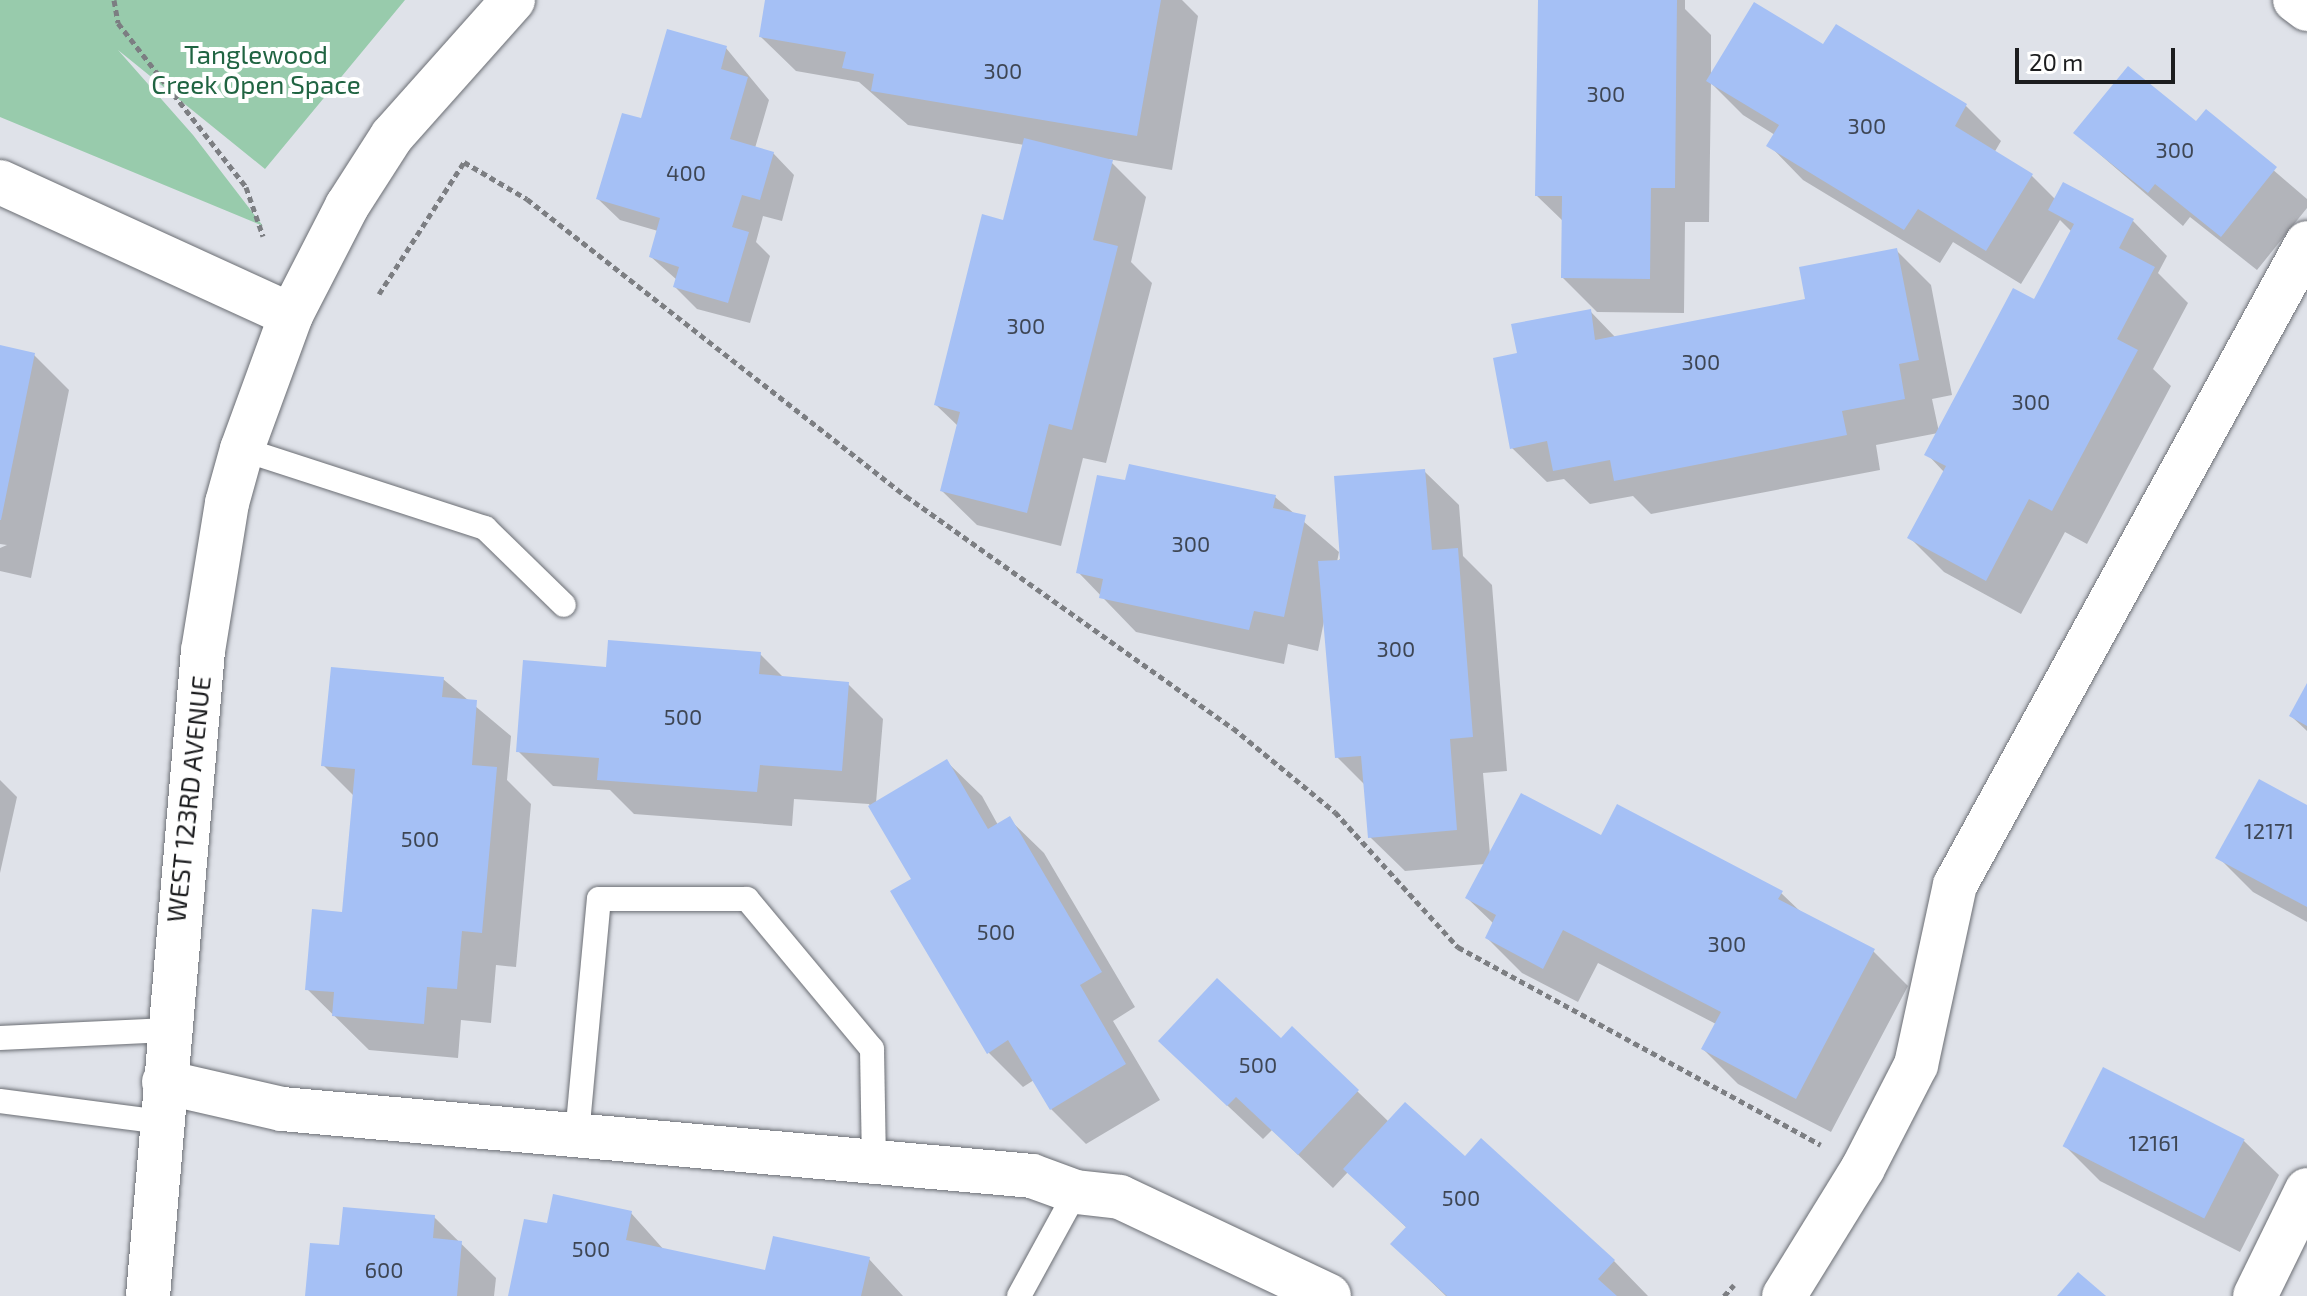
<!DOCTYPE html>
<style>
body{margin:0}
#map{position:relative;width:2307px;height:1296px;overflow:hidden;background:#dfe2e9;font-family:"Exo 2",sans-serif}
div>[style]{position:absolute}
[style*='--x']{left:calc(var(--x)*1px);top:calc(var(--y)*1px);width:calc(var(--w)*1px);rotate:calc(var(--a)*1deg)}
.green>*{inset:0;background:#98cbac}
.shadow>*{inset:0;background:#0003}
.building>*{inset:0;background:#a5c0f5;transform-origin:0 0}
.path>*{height:5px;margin-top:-2.5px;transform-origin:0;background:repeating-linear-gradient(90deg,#7c7e82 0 6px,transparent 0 10px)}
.roads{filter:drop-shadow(0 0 2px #6b6e74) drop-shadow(0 0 2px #6b6e74)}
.lane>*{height:24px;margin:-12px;padding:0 12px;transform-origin:12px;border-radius:12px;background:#fff}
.street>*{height:44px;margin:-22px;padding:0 22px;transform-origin:22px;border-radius:22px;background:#fff}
span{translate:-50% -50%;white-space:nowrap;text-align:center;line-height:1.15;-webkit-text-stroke:8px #fff;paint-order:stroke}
.number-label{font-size:22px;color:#3e4654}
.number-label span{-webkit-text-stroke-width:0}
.park-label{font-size:26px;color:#206442}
.street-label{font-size:26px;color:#1c1d1f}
.scale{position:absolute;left:2015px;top:48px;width:160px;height:36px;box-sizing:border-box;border:4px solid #1c1d1f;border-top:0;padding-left:10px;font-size:24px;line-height:28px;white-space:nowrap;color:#1c1d1f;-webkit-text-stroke:6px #fff;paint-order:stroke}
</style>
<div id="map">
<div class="green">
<i style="clip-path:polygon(0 0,405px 0,265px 169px,118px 50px,193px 135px,263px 226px,0 117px)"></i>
</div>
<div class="shadow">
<i style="clip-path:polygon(767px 0,1182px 0,1198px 16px,1172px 170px,1108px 159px,1146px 197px,1131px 262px,1152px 283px,1106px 463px,1083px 458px,1061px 546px,977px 525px,942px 491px,958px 426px,936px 405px,1005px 222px,1024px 145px,908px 125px,859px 82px,796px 71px,761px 37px)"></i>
<i style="clip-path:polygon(1562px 0,1685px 0,1685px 9px,1711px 35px,1711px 77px,1824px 47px,1837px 27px,1966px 106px,2001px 141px,1994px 153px,2032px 176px,2056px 200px,2133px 221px,2167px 256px,2158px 273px,2188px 303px,2153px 369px,2171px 386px,2087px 544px,2065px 532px,2021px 614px,1944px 572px,1910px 538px,1945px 473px,1927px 454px,1938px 433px,1876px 445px,1880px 470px,1651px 514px,1633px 496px,1590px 504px,1564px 479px,1547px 482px,1512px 448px,1519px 355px,1590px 311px,1616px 338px,1808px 301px,1896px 250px,1931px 285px,1952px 395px,1932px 399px,1939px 432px,2035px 302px,2072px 232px,2060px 220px,2021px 284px,1953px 242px,1940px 263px,1803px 180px,1769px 145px,1775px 135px,1743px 115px,1711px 83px,1709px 222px,1685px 222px,1684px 313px,1597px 312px,1563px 278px,1564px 222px,1537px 196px)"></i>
<i style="clip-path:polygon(726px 48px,769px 100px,755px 148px,773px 153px,794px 175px,782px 221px,763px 216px,756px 242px,770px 256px,750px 323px,697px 309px,675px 287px,677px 280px,651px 257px,658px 231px,620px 220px,598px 199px,643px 121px)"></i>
<i style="clip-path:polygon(2206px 112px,2307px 199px,2307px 208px,2257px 270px,2190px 217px,2183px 226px,2075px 133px,2196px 124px)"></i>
<i style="clip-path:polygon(0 347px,34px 355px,69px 390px,31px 578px,0 571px,0 548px,7px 545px,0 544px)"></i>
<i style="clip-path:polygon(1424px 471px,1459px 505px,1463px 556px,1492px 585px,1507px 771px,1483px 773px,1490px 855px,1602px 838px,1781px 893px,1803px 914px,1873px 951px,1908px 986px,1831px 1132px,1738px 1084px,1703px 1049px,1716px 1024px,1598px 963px,1578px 1002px,1522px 973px,1487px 938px,1494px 924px,1467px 898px,1485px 864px,1405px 871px,1370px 837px,1366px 786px,1337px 757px,1324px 621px,1318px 651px,1288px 644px,1284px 664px,1136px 632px,1078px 572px,1126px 483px,1275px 497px,1339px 552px,1337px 562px)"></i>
<i style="clip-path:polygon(760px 654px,784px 678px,848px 684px,883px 719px,876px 803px,947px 762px,982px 796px,998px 825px,1009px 819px,1044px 853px,1135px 1007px,1113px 1021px,1160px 1100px,1086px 1144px,1051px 1109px,1034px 1080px,1023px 1087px,989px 1053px,914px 879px,869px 804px,794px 799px,792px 826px,634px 814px,610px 790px,553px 786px,518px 751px,608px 669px)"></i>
<i style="clip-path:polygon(443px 679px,511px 736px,507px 780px,531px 804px,516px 967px,496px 965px,491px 1023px,461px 1020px,458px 1058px,369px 1050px,307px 989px,344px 914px,354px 796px,323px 765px)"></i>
<i style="clip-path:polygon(2307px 687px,2307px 731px,2291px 716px)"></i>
<i style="clip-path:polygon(0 780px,17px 797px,0 873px)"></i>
<i style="clip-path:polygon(2307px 807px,2307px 922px,2253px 892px,2218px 857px)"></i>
<i style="clip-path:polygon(1281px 1041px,1357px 1091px,1389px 1122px,1465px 1159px,1614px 1261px,1648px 1296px,1446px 1296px,1392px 1244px,1407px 1228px,1348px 1172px,1333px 1188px,1272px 1130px,1263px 1139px,1195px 1075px)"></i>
<i style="clip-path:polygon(2244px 1141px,2279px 1175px,2240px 1252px,2100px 1181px,2065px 1146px)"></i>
<i style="clip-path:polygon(631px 1213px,665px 1251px,767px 1272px,869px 1259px,903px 1296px,510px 1296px,549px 1226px)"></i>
<i style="clip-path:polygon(434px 1217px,496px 1278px,494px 1296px,307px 1296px,341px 1247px)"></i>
</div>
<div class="building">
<i style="clip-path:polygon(765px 0,1161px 0,1137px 136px,871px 91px,874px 74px,842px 68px,846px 52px,759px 37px)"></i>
<i style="clip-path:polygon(1538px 0,1677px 0,1675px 188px,1651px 188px,1650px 279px,1561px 278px,1562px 196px,1535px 196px)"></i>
<i style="clip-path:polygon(1754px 2px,1823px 44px,1836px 24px,1967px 104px,1955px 126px,2033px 174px,1986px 251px,1918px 209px,1904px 230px,1766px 146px,1779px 125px,1706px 81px)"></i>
<i style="clip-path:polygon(667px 29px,727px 46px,721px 69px,748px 77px,730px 139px,774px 152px,760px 200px,742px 195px,732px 227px,749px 232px,728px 303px,673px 287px,679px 267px,649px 257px,660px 218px,596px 199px,622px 113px,641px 118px)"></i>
<i style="clip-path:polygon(2128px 66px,2196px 121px,2206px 109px,2277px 167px,2221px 237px,2155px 184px,2148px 193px,2073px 133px)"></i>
<i style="clip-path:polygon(1024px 138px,1113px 160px,1093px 240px,1118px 246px,1072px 430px,1049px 424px,1027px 513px,940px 491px,960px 412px,934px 405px,982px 214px,1003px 220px)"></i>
<i style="clip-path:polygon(2063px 182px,2134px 219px,2119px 248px,2155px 267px,2117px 339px,2138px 350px,2052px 511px,2029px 499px,1986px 581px,1907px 538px,1946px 466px,1924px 455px,2013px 288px,2034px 299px,2074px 224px,2048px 210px)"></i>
<i style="clip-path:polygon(1897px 248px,1919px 360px,1899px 364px,1905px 399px,1842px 411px,1847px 435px,1614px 481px,1610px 460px,1553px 471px,1547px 441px,1510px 449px,1493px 358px,1517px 353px,1511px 324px,1591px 309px,1595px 340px,1805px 299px,1799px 267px)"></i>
<i style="clip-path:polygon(0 345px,35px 353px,1px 520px,0 520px)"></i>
<i style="clip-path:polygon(1129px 464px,1276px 495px,1273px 508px,1306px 515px,1284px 617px,1254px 611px,1249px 630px,1099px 598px,1103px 579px,1076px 573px,1097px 475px,1125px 480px)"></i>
<i style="clip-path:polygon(1425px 469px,1432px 550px,1458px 548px,1473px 737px,1450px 739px,1457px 830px,1368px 838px,1361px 756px,1335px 758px,1318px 561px,1340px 560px,1334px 476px)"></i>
<i style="clip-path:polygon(608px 640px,761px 652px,759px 674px,849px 682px,842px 771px,760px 765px,757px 792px,597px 780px,599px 758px,516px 752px,523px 660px,606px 667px)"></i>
<i style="clip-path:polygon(331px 667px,444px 677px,442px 697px,477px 700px,472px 765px,497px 767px,482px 933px,462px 931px,457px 989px,427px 987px,424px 1024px,332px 1016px,334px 992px,305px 990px,312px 909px,342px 912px,355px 769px,321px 766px)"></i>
<i style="clip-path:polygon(2307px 683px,2307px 726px,2289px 716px)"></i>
<i style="clip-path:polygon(947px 759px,988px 829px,1010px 816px,1102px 972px,1080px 985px,1126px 1064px,1050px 1110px,1008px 1040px,987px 1054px,890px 891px,911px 879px,868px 806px)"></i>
<i style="clip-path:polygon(2259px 779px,2307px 805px,2307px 907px,2215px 858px)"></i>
<i style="clip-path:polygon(1521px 793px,1601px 835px,1617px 804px,1783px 891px,1778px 899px,1875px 949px,1796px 1099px,1701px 1049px,1721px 1012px,1563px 930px,1543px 969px,1485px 938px,1496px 915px,1465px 898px)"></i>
<i style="clip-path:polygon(1217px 978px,1281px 1038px,1292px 1026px,1359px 1090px,1298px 1155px,1236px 1097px,1227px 1106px,1158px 1041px)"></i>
<i style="left:2103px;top:1067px;width:159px;height:89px;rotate:27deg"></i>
<i style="clip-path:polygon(1405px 1102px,1465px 1156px,1481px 1138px,1615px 1260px,1598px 1279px,1617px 1296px,1447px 1296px,1390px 1244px,1406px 1227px,1343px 1169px)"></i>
<i style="clip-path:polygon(553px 1194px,632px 1211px,626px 1240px,765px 1270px,773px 1236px,870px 1257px,861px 1296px,508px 1296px,524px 1219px,547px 1223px)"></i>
<i style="clip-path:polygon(343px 1207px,435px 1215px,433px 1238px,462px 1241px,457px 1296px,305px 1296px,310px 1243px,339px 1245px)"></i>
<i style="clip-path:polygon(2078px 1272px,2106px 1296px,2057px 1296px)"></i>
</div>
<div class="path">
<i style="--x:114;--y:0;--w:23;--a:80"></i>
<i style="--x:118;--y:23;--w:208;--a:52"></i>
<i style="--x:246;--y:187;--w:52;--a:70.9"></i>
<i style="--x:379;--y:294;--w:157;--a:-57.2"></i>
<i style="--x:464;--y:162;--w:73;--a:30.4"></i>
<i style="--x:527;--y:199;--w:482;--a:38.1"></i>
<i style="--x:906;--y:496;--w:401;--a:35.4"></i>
<i style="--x:1233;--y:728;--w:132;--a:39.5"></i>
<i style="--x:1335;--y:812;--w:183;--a:47.7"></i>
<i style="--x:1458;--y:947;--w:413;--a:28.6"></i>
<i style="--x:1724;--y:1296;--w:15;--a:-48"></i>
</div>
<div class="roads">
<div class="lane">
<i style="--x:242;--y:449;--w:256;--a:18"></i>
<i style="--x:485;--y:528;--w:110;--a:44.3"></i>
<i style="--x:0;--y:1038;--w:168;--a:-2.7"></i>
<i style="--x:0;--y:1101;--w:162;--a:7.4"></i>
<i style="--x:577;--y:1135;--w:237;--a:-84.7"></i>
<i style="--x:599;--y:899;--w:148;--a:0"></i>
<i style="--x:747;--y:899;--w:195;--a:50.2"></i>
<i style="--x:872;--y:1049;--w:113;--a:89"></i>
<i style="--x:1019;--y:1296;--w:119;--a:-61.3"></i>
</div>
<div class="street">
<i style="--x:2295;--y:0;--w:15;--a:37"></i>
<i style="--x:0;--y:182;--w:320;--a:24.6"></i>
<i style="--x:164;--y:1082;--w:121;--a:12.9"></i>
<i style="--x:282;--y:1109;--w:753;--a:5.1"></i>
<i style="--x:1032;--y:1176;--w:47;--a:20"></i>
<i style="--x:1076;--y:1192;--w:44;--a:6.5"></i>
<i style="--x:1120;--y:1197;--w:231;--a:25.3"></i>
<i style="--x:148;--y:1296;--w:647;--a:-85.13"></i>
<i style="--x:203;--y:651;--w:150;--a:-80.8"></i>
<i style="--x:227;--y:503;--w:56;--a:-74.5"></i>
<i style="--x:242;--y:449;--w:143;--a:-69.9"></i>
<i style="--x:291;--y:315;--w:123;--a:-62.8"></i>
<i style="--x:347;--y:206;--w:83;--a:-57.3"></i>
<i style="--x:392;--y:136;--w:182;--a:-48.3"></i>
<i style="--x:1784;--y:1296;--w:150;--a:-58.3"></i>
<i style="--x:1863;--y:1168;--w:116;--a:-62.8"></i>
<i style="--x:1916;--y:1065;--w:184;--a:-77.8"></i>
<i style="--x:1955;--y:885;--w:732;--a:-61.26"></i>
<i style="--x:2255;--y:1296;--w:118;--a:-63.9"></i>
</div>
</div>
<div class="number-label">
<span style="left:1003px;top:71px">300</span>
<span style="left:1606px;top:94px">300</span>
<span style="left:1867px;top:126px">300</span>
<span style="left:2175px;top:150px">300</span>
<span style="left:686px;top:173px">400</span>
<span style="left:1026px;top:326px">300</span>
<span style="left:1701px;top:362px">300</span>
<span style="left:2031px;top:402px">300</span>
<span style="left:1191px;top:544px">300</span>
<span style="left:1396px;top:649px">300</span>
<span style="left:683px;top:717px">500</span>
<span style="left:2269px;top:831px">12171</span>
<span style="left:420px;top:839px">500</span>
<span style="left:996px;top:932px">500</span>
<span style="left:1727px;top:944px">300</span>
<span style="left:1258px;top:1065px">500</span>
<span style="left:2154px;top:1143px">12161</span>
<span style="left:1461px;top:1198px">500</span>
<span style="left:591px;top:1249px">500</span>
<span style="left:384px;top:1270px">600</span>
</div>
<div class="park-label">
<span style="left:256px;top:69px">Tanglewood<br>Creek Open Space</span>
</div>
<div class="street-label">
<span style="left:188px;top:799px;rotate:-84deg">WEST 123RD AVENUE</span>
</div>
<div class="scale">20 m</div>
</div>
